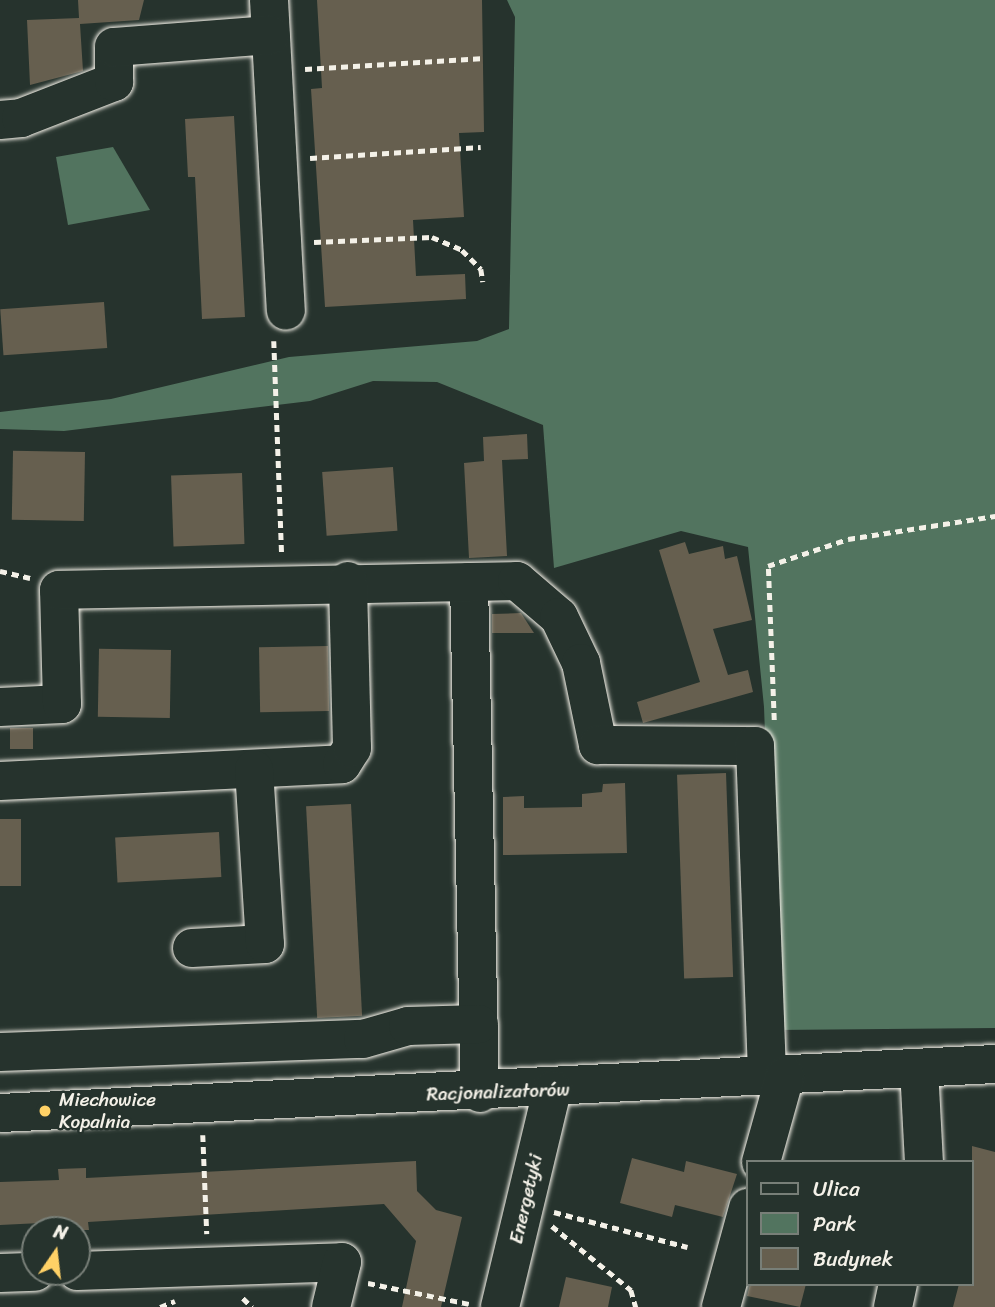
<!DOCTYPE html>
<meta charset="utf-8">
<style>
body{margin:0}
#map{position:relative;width:995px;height:1307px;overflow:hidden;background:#26332d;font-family:Sriracha,sans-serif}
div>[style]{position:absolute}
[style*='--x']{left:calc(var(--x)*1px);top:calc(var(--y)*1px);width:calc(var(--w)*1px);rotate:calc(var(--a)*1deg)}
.green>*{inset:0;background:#52745f}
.building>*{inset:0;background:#665f4f;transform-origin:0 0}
.path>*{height:4.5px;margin-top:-2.25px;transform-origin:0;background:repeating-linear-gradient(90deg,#f4f1e8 0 7px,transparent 0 12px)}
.roads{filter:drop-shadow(0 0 2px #f4f1e8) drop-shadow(0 0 2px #f4f1e8)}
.minor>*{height:38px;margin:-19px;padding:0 19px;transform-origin:19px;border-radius:19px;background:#26332d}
.dots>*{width:19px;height:19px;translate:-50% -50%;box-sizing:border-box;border:4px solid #26332d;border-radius:50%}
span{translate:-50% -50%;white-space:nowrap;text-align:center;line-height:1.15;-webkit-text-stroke:5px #26332d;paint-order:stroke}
.street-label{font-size:19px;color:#f4f1e8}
.poi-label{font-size:19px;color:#f4f1e8}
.left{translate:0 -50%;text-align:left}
.legend{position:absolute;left:746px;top:1160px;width:228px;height:126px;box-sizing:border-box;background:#26332d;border:2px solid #787f78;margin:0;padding:9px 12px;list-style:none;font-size:21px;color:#f4f1e8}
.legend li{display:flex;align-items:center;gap:14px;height:35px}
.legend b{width:35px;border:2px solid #787f78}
.north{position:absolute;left:21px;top:1216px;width:70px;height:70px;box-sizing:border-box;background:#26332d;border:2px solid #787f78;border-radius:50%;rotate:14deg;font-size:19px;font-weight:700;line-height:28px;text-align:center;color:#f4f1e8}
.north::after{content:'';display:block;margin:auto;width:24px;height:32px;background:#ffd166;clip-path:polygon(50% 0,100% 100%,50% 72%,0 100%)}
</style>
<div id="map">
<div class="green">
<i style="clip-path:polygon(507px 0,995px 0,995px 1028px,776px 1030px,764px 707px,748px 547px,681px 531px,554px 568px,543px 425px,437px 382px,373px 381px,310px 401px,64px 431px,0 429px,0 412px,111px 399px,289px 357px,477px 341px,509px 329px,515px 17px)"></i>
<i style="clip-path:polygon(113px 147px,150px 210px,68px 225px,56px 157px)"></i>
</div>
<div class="building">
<i style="clip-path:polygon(78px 0,144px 0,139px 20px,80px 24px,83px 71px,30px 85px,27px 20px,79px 18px)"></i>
<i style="clip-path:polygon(317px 0,482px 0,484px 132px,459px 133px,464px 217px,413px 220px,416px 276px,465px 274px,466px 299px,325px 307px,311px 89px,322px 88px)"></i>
<i style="clip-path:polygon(234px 116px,245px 317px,202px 319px,195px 177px,188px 177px,185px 119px)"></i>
<i style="left:104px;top:302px;width:46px;height:104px;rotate:86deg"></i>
<i style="clip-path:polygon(527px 434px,528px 459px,502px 460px,507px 556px,469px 558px,464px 463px,484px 461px,483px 437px)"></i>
<i style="left:85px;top:452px;width:69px;height:72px;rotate:91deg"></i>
<i style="left:393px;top:467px;width:64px;height:71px;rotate:86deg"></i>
<i style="left:242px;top:473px;width:71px;height:71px;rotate:88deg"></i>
<i style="clip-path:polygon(685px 542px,689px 554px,723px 546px,725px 559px,737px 556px,752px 620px,713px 629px,728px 675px,748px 670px,753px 692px,643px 723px,637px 702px,700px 682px,659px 550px)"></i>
<i style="clip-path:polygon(521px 613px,534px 633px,492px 633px,492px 614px)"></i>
<i style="left:328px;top:646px;width:65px;height:69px;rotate:89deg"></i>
<i style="left:171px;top:650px;width:68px;height:72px;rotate:91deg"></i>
<i style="left:10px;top:728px;width:23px;height:21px"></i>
<i style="left:726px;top:773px;width:204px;height:49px;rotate:88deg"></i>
<i style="clip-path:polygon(625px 783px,627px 853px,503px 855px,503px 797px,524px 796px,524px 808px,582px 807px,582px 794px,602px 792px,603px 784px)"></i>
<i style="left:351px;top:804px;width:212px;height:45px;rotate:87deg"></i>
<i style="left:21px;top:819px;width:67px;height:21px;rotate:90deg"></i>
<i style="left:219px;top:832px;width:45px;height:104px;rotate:87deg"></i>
<i style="clip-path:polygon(972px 1146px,995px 1152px,995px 1307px,953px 1307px,959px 1284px,972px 1284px)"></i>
<i style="clip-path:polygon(632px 1158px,684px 1172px,686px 1161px,737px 1174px,723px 1217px,675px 1205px,672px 1217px,620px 1203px)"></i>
<i style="clip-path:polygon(416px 1161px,417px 1191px,436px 1210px,462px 1217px,441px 1307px,402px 1307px,416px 1241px,384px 1204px,88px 1222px,89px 1230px,61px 1230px,61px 1222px,0 1225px,0 1182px,59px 1180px,58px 1169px,86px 1168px,86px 1178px)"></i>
<i style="clip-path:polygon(566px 1277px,612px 1287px,608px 1307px,559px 1307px)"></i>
<i style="clip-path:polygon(750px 1284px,806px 1284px,800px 1307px,747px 1296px)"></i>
</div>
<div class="path">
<i style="--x:305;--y:69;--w:180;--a:-3.5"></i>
<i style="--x:310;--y:158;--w:171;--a:-3.7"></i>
<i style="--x:314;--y:242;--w:118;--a:-2.4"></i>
<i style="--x:432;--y:237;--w:33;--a:23"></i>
<i style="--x:462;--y:250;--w:27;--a:45"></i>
<i style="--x:481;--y:269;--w:13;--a:81"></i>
<i style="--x:274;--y:341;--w:215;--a:87.9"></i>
<i style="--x:0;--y:571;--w:31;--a:13"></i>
<i style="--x:774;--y:720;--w:154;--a:-92.2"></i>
<i style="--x:768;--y:566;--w:84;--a:-18.6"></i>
<i style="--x:848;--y:539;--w:149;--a:-8.9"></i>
<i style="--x:203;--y:1135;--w:99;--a:87.7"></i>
<i style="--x:554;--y:1212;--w:138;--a:14.7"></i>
<i style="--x:552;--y:1226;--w:102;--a:39"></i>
<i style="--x:631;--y:1290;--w:18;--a:74"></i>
<i style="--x:368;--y:1283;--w:103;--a:11.7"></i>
<i style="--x:243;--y:1298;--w:13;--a:45"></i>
<i style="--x:160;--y:1307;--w:16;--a:-22"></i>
</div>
<div class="roads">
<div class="minor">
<i style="--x:269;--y:0;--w:311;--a:86.9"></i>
<i style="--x:0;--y:120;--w:21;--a:-5"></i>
<i style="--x:21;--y:118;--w:100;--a:-21.2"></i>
<i style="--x:114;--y:82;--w:35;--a:-90"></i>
<i style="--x:114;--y:47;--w:157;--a:-4.4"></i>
<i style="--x:469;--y:582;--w:511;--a:88.77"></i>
<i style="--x:0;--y:707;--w:62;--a:-2.8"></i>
<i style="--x:62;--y:704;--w:114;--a:-91.5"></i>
<i style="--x:59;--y:590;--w:458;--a:-1.1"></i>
<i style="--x:517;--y:581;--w:55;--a:40.6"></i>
<i style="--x:559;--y:617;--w:51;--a:64.4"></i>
<i style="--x:581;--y:663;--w:84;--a:78.3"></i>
<i style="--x:598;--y:745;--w:157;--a:0.4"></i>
<i style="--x:755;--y:746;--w:331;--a:87.9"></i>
<i style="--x:0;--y:781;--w:342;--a:-2.8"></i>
<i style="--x:342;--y:764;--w:19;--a:-58"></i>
<i style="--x:352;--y:748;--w:167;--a:-91.4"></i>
<i style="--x:192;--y:948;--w:73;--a:-3.1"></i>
<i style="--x:265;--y:944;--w:175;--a:-93.6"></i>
<i style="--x:0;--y:1052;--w:363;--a:-2.1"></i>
<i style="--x:363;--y:1039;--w:47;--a:-16.1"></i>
<i style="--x:408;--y:1026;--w:71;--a:-1.6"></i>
<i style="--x:919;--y:1068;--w:94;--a:87"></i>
<i style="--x:0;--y:1113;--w:996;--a:-2.82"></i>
<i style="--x:761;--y:1162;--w:89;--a:-74.4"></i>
<i style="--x:77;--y:1271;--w:265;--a:-1.9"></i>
<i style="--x:342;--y:1262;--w:46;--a:103.7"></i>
<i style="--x:0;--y:1273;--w:35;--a:-2"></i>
<i style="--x:500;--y:1307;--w:223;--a:-76.5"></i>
<i style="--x:721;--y:1307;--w:103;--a:-74.7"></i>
<i style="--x:893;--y:1307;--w:24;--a:-78"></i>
</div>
</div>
<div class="dots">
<i style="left:45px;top:1111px;background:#ffd166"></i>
</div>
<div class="street-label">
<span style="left:498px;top:1092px;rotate:-2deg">Racjonalizatorów</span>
<span style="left:526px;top:1199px;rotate:-77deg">Energetyki</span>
</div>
<div class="poi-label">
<span class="left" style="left:59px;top:1111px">Miechowice<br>Kopalnia</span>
</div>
<ul class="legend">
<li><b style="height:9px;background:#26332d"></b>Ulica</li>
<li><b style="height:19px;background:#52745f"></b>Park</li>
<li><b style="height:19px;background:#665f4f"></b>Budynek</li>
</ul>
<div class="north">N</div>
</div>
